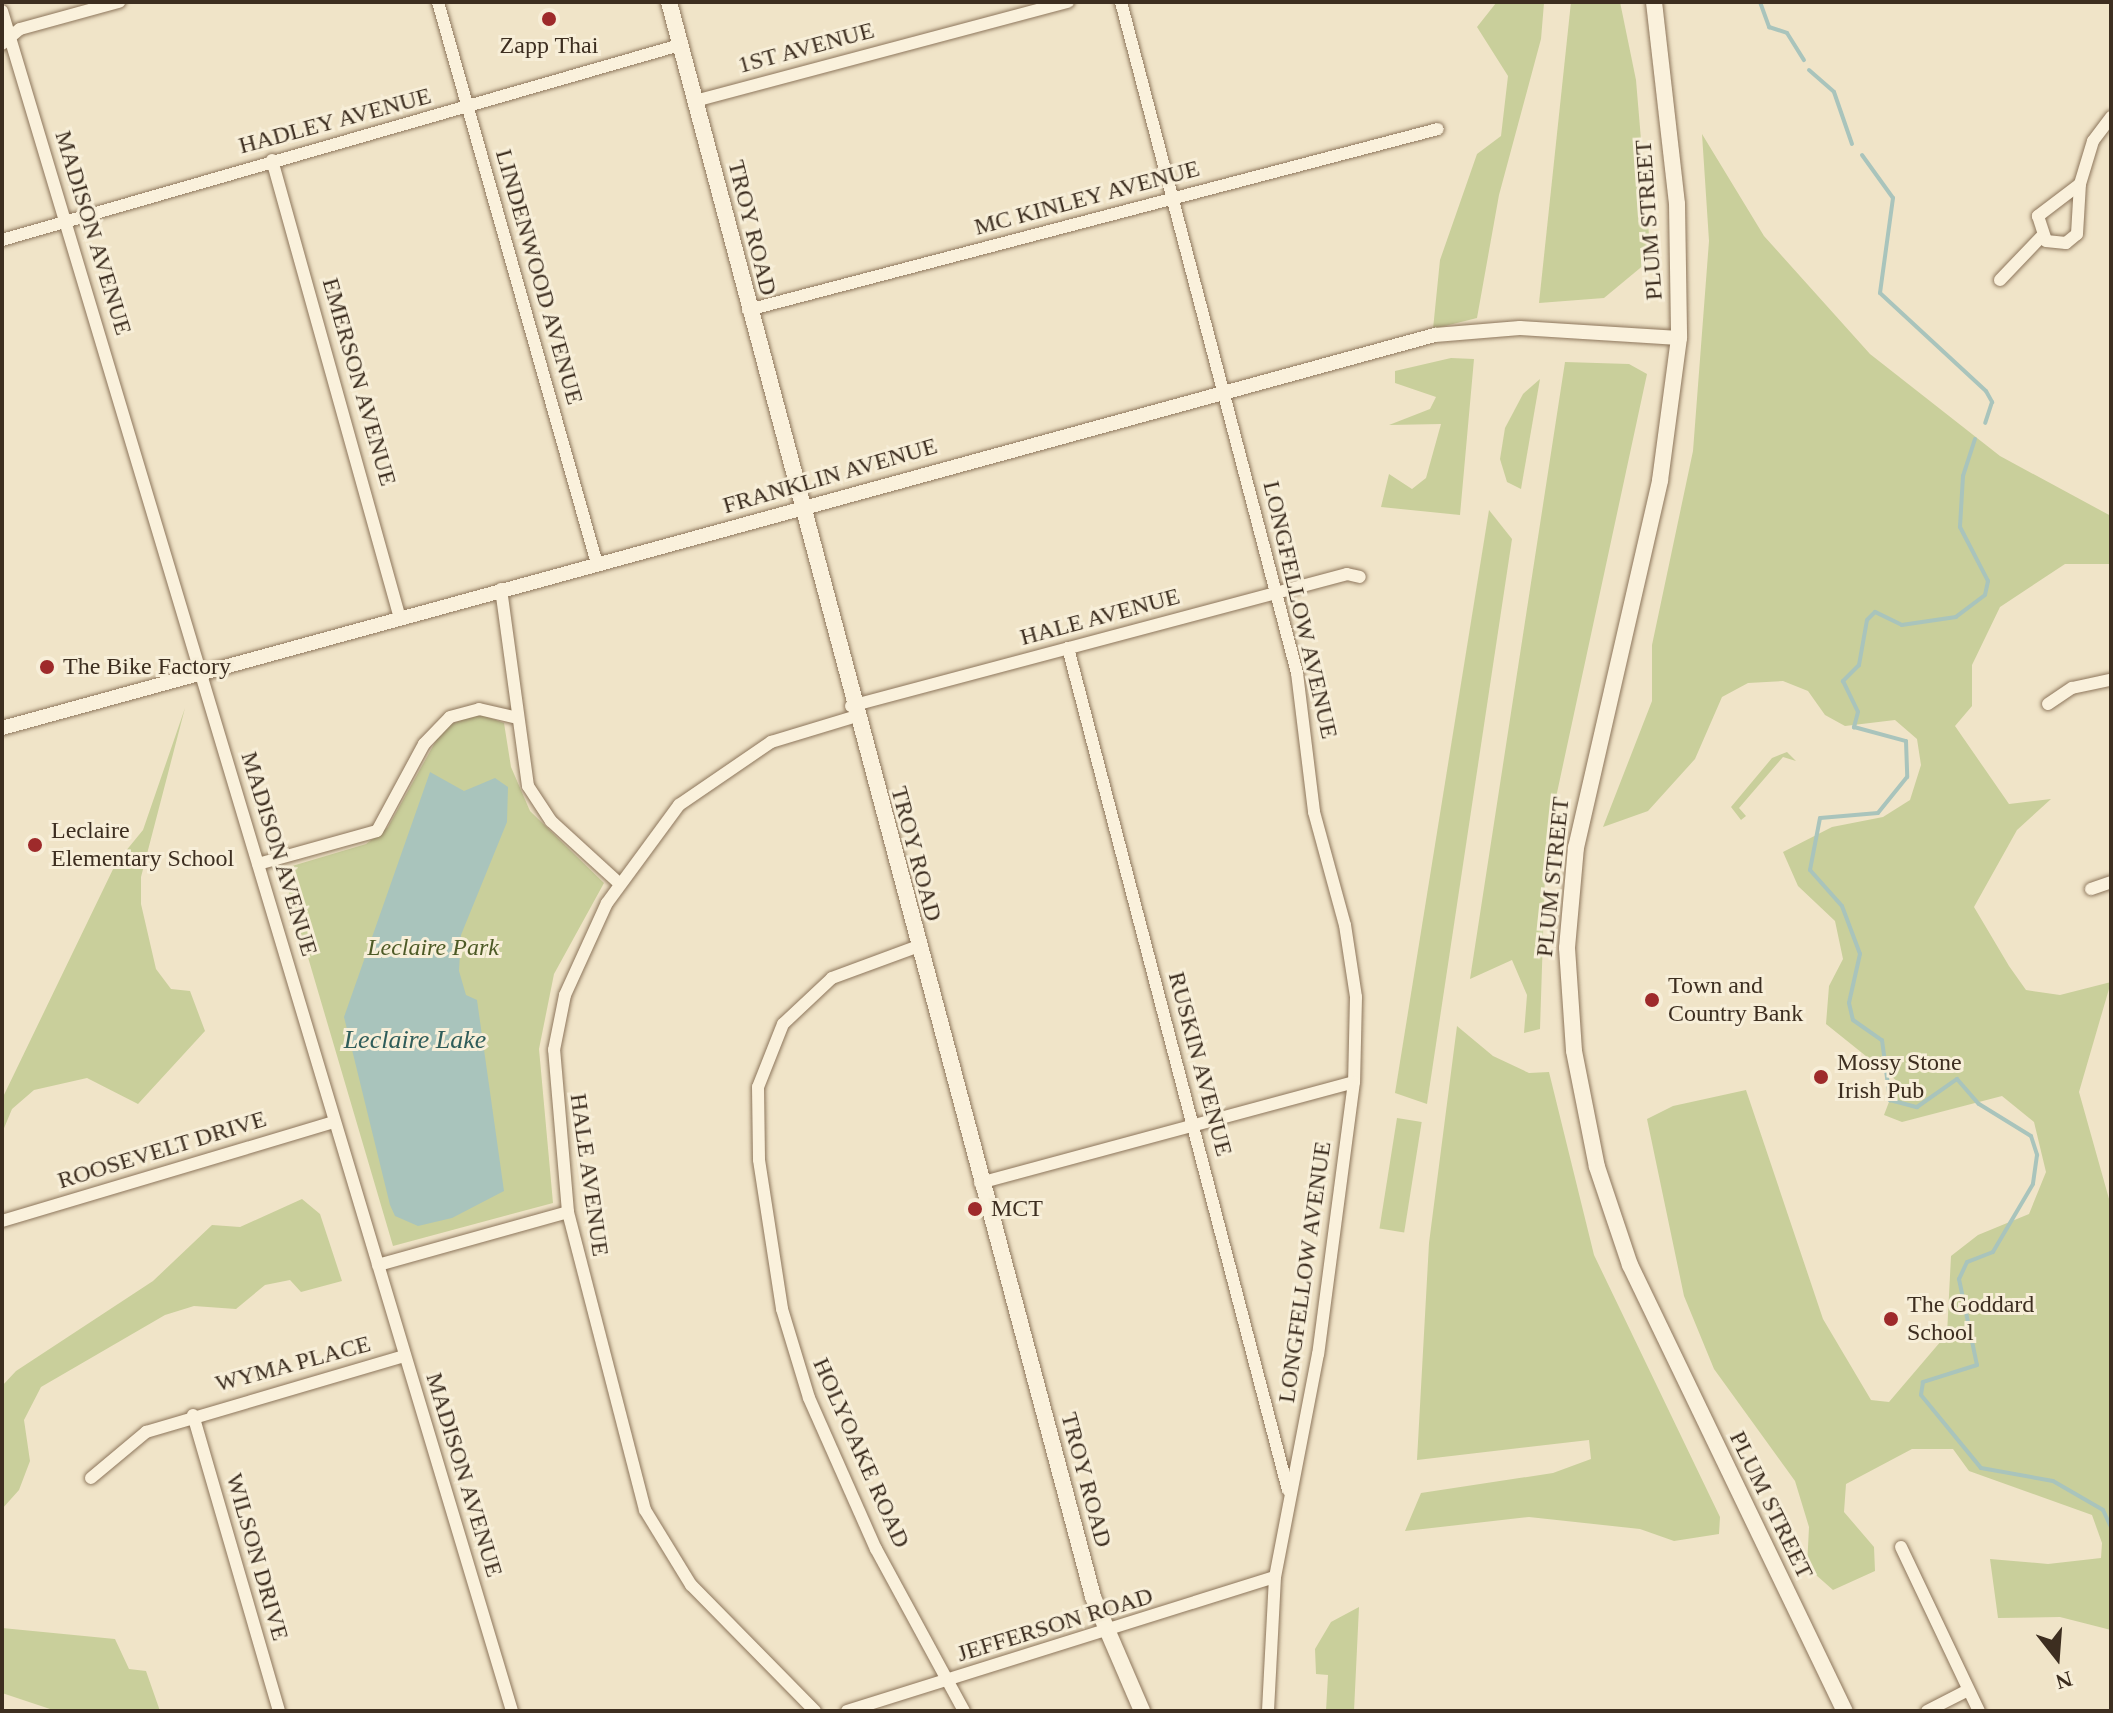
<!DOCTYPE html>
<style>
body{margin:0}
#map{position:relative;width:2113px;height:1713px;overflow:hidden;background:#f0e4c8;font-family:Georgia,serif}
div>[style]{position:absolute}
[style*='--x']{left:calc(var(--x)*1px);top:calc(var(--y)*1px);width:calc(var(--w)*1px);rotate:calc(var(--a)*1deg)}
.green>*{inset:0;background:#c9cf9b;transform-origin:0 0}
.water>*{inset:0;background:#a9c4bc}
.stream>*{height:4px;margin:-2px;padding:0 2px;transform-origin:2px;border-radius:2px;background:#a9c4bc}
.roads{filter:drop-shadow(0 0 2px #8d765c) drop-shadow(0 0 2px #8d765c)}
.minor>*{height:12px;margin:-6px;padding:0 6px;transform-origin:6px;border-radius:6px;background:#faf1dc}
.tertiary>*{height:14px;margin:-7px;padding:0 7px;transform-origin:7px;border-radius:7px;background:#faf1dc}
.secondary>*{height:16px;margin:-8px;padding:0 8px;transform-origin:8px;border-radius:8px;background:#faf1dc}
.dots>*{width:22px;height:22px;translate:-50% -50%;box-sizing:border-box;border:4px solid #f7eed8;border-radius:50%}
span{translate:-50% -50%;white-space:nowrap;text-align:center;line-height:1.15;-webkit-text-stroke:6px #f7eed8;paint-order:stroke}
.poi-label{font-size:24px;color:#3d2e20}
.left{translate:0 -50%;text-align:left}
.street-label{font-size:24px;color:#3d2e20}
.park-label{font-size:24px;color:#4d5a26;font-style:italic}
.water-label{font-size:26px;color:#2f5d5a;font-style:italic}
.frame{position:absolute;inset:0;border:4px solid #3d2e20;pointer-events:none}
.north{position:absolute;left:2017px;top:1617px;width:80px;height:80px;-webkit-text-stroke:6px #f7eed8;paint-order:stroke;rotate:163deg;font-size:22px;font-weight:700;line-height:32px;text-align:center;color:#3d2e20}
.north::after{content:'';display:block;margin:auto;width:28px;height:36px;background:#3d2e20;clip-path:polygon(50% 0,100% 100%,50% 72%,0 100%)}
</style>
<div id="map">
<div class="green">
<i style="clip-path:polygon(1571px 2px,1620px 2px,1636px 80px,1651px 259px,1604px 298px,1539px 303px)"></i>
<i style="clip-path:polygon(1496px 3px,1544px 3px,1541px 39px,1499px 195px,1477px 318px,1433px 329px,1440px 260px,1477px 154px,1501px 136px,1508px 76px,1477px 27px)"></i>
<i style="clip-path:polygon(1702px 134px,1764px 236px,1870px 354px,2000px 456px,2111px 516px,2111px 564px,2065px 564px,2000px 607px,1972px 665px,1972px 706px,1955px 726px,2009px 804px,2051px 799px,2017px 830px,1974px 907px,2009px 966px,2026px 990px,2060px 995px,2111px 982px,2079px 1092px,2111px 1206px,2111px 1630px,2060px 1617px,1998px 1618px,1990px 1559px,2048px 1564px,2101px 1558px,2102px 1543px,2092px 1515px,1969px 1471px,1953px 1449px,1912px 1449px,1846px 1484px,1844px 1512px,1874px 1547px,1875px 1571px,1833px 1590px,1807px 1567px,1809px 1527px,1795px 1481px,1714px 1369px,1684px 1296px,1647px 1119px,1673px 1106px,1746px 1090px,1823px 1319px,1871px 1400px,1889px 1402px,1947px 1334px,1951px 1256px,1978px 1235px,2029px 1214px,2046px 1172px,2034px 1122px,2002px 1096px,1902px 1122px,1884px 1115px,1897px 1081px,1826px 1024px,1829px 986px,1843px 959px,1835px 921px,1798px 886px,1783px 852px,1832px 827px,1883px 817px,1910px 800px,1921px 765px,1917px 739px,1895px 720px,1845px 726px,1825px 715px,1808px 691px,1783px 681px,1748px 683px,1722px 697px,1695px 759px,1648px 811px,1603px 827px,1652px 701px,1652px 645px,1693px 451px,1709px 241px)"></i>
<i style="clip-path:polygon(1451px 358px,1474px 359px,1460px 515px,1381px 507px,1389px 474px,1412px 489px,1426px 478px,1441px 424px,1389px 425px,1430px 409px,1436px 397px,1395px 383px,1395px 371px)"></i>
<i style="clip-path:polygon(1565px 362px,1629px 364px,1647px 374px,1546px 844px,1540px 1029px,1524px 1033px,1527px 995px,1512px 960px,1470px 979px)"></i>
<i style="clip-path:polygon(1540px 379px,1521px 489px,1507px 482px,1500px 459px,1505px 428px,1523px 394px)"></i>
<i style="clip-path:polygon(1489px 510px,1512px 539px,1427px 1104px,1395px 1093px)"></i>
<i style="clip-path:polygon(185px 708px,141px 877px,141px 904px,156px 969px,171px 989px,190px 991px,205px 1031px,138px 1104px,87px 1078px,34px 1090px,12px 1109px,2px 1133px,2px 1099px,116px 863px,143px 830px)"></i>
<i style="clip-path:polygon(476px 713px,504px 723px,511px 767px,530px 811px,604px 883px,554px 974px,539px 1049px,553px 1203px,393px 1246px,282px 869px,366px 844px,388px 827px,443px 728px)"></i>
<i style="clip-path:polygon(1787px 752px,1796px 761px,1783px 757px,1739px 808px,1746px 816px,1741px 820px,1731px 807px,1772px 758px)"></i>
<i style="clip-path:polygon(1457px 1026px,1493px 1056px,1529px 1073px,1549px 1072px,1594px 1255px,1720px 1517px,1719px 1534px,1674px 1541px,1640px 1529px,1529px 1517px,1405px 1531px,1421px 1493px,1553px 1473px,1591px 1459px,1589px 1440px,1417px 1460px,1429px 1243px)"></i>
<i style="left:1397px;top:1118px;width:25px;height:112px;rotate:9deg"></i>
<i style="clip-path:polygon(302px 1199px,320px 1214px,342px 1281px,301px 1292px,290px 1280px,265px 1285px,236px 1309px,194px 1306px,165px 1315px,41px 1387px,24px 1420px,30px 1461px,19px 1490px,2px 1509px,2px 1386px,16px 1371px,153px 1281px,212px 1225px,240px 1227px)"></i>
<i style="clip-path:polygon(1359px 1607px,1354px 1711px,1326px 1711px,1328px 1675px,1316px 1674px,1315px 1649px,1331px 1622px)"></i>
<i style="clip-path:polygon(2px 1628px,115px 1639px,129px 1669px,146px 1671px,160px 1711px,56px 1711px,2px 1693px)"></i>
</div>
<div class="water">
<i style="clip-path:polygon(430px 772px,464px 791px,495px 778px,508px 787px,507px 822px,461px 935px,459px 971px,466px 995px,477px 1000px,504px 1191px,452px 1218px,418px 1226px,395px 1216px,390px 1205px,344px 1017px)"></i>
</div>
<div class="stream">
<i style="--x:1760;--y:2;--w:27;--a:70"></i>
<i style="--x:1769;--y:27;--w:19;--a:18"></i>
<i style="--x:1787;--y:33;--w:32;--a:58"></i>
<i style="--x:1809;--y:70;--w:33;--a:41"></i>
<i style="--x:1834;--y:92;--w:55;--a:70.9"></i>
<i style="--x:1862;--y:155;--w:53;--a:54.2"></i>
<i style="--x:1893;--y:198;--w:96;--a:97.8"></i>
<i style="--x:1880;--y:293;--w:144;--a:42.8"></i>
<i style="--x:1986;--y:391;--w:13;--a:61"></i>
<i style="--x:1992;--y:402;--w:22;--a:108"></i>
<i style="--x:1975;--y:439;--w:39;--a:108"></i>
<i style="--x:1963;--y:476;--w:51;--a:93.4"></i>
<i style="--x:1960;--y:527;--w:61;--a:62.6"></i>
<i style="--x:1988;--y:581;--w:14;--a:102"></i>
<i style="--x:1985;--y:595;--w:36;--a:143"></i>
<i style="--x:1956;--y:617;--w:55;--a:171.6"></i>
<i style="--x:1902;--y:625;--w:30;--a:-154"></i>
<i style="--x:1875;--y:612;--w:11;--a:135"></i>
<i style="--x:1867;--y:620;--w:46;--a:100.1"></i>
<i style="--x:1859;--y:665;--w:23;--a:135"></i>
<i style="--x:1843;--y:681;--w:34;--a:64"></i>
<i style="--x:1858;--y:712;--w:16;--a:105"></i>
<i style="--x:1854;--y:727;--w:54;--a:15.1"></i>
<i style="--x:1906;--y:741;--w:36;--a:88"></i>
<i style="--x:1907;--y:777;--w:46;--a:128.9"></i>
<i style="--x:1878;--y:813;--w:58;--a:175.1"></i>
<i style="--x:1820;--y:818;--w:53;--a:100.9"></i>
<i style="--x:1810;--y:870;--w:48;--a:48.4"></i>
<i style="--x:1842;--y:906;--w:51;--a:69.4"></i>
<i style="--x:1860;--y:954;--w:50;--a:102.7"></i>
<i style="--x:1849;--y:1003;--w:17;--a:77"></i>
<i style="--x:1853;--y:1020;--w:35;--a:35"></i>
<i style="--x:1882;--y:1040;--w:61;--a:82.4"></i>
<i style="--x:1890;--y:1100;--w:28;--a:15"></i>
<i style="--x:1917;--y:1107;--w:49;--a:-35"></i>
<i style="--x:1957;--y:1079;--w:33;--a:49"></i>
<i style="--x:1979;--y:1104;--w:61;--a:31.6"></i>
<i style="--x:2031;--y:1136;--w:20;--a:72"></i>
<i style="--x:2037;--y:1155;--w:29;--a:98"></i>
<i style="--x:2033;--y:1184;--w:79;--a:120.5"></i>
<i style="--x:1993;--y:1252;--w:28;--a:159"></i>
<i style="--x:1967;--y:1262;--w:19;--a:115"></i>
<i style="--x:1959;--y:1279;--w:88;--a:78.2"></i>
<i style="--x:1977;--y:1365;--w:57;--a:162.5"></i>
<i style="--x:1923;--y:1382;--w:13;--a:99"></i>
<i style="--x:1921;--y:1395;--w:94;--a:50.6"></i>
<i style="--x:1981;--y:1468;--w:73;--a:10.2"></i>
<i style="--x:2053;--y:1481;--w:58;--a:30.1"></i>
<i style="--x:2103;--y:1510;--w:19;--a:65"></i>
</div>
<div class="roads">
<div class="minor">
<i style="--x:438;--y:2;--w:584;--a:74.2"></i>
<i style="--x:1121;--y:2;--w:694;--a:75.3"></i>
<i style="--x:1297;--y:673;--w:140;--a:83"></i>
<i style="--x:1314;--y:812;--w:117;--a:74.7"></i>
<i style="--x:1345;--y:925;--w:73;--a:81.3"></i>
<i style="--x:1356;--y:997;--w:85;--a:91.3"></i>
<i style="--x:1354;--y:1082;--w:274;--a:97.5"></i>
<i style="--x:1318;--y:1354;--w:227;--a:100.9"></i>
<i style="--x:1275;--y:1577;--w:134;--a:93"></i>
<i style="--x:2;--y:11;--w:1775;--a:73.3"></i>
<i style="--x:2;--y:44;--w:23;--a:-40"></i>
<i style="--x:20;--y:29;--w:103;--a:-15.3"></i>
<i style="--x:695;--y:101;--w:386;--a:-14.9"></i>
<i style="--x:272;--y:160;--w:475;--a:74.4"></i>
<i style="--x:2080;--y:184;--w:53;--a:142.7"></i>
<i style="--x:2038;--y:216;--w:26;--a:72"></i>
<i style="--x:2046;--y:241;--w:20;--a:6"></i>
<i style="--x:2066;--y:243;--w:14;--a:-39"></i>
<i style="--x:2077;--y:234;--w:50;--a:-86.6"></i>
<i style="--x:2080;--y:184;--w:45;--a:-73.2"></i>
<i style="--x:2093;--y:141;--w:30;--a:-53"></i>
<i style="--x:2;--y:240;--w:705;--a:-16.05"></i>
<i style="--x:2000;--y:280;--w:61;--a:-46.3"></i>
<i style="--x:748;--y:310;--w:713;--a:-14.7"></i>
<i style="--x:501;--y:589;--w:199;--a:82.2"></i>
<i style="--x:528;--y:786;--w:42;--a:56.7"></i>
<i style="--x:551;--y:821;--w:92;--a:42.4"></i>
<i style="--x:1068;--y:648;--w:870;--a:75.36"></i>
<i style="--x:2048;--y:704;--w:29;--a:-34"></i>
<i style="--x:2072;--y:688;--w:40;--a:-12"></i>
<i style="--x:851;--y:706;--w:513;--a:-14.9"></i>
<i style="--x:1347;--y:574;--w:13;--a:13"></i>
<i style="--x:258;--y:864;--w:123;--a:-15.5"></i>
<i style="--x:377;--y:831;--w:99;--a:-61.6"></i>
<i style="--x:424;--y:744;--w:37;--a:-46"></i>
<i style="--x:450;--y:717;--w:30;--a:-15"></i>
<i style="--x:479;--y:709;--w:37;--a:13"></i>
<i style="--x:2091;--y:889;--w:21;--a:-19"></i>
<i style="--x:916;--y:947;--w:90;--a:159.7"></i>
<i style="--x:832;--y:978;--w:67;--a:136.8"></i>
<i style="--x:783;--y:1024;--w:68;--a:111.6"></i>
<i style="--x:758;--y:1087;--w:73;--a:89.2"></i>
<i style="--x:759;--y:1160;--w:151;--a:81.2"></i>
<i style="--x:782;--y:1309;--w:93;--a:73.1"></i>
<i style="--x:809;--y:1398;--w:165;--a:66.1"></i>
<i style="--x:876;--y:1549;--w:184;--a:61.5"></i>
<i style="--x:980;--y:1183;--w:387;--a:-15.1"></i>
<i style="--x:2;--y:1221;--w:347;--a:-16.6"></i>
<i style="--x:378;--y:1265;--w:197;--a:-15.6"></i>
<i style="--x:193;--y:1415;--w:308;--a:73.8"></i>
<i style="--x:91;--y:1478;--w:72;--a:-39.9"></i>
<i style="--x:146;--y:1432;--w:270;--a:-16.4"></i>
<i style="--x:1901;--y:1547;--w:182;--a:64.6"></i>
<i style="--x:815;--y:1711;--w:177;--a:-134.5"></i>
<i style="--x:691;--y:1585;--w:88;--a:-121.5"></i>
<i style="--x:645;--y:1510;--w:308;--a:-104.5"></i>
<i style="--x:568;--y:1212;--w:163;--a:-94.9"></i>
<i style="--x:554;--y:1050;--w:56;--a:-78.7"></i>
<i style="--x:565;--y:995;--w:101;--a:-65.5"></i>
<i style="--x:607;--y:903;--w:122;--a:-53.7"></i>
<i style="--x:679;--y:805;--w:112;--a:-34.4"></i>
<i style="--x:771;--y:742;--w:87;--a:-16.8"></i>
<i style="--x:847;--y:1711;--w:448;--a:-17.4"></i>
<i style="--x:1927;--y:1711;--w:46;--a:-27.1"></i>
</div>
<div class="tertiary">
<i style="--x:2;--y:728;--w:1486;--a:-15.34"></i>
<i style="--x:1435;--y:335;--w:85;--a:-4.7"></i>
<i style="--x:1520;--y:328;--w:159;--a:3.6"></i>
</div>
<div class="secondary">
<i style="--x:669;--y:2;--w:1650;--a:75.11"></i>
<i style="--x:1093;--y:1597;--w:124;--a:66.7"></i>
<i style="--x:1654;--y:2;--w:203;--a:83.5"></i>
<i style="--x:1677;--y:204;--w:134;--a:89.1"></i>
<i style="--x:1679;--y:338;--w:144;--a:97.6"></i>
<i style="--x:1660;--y:481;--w:376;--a:102.9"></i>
<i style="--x:1576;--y:847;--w:101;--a:95.1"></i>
<i style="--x:1567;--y:948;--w:103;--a:86.1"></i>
<i style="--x:1574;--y:1051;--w:118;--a:78.8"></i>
<i style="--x:1597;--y:1167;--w:103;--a:71.4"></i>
<i style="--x:1630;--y:1265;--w:495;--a:64.3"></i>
</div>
</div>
<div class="dots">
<i style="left:549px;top:19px;background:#9e2a2b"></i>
<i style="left:47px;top:667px;background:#9e2a2b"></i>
<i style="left:35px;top:845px;background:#9e2a2b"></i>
<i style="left:1652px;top:1000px;background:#9e2a2b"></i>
<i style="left:1821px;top:1077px;background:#9e2a2b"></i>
<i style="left:975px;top:1209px;background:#9e2a2b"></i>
<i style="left:1891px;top:1319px;background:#9e2a2b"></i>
</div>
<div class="poi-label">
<span style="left:549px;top:46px">Zapp Thai</span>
<span class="left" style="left:63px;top:667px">The Bike Factory</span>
<span class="left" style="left:51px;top:845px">Leclaire<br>Elementary School</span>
<span class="left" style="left:1668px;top:1000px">Town and<br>Country Bank</span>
<span class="left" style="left:1837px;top:1077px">Mossy Stone<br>Irish Pub</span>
<span class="left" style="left:991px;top:1209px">MCT</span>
<span class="left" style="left:1907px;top:1319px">The Goddard<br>School</span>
</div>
<div class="street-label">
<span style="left:806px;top:48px;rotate:-15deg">1ST AVENUE</span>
<span style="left:335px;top:121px;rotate:-15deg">HADLEY AVENUE</span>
<span style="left:1087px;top:198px;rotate:-15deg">MC KINLEY AVENUE</span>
<span style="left:1649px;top:220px;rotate:-94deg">PLUM STREET</span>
<span style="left:752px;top:228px;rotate:76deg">TROY ROAD</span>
<span style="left:93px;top:233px;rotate:73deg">MADISON AVENUE</span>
<span style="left:539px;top:277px;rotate:74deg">LINDENWOOD AVENUE</span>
<span style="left:359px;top:382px;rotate:74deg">EMERSON AVENUE</span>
<span style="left:830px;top:476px;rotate:-16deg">FRANKLIN AVENUE</span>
<span style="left:1300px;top:610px;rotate:77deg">LONGFELLOW AVENUE</span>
<span style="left:1100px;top:617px;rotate:-15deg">HALE AVENUE</span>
<span style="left:279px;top:854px;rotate:73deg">MADISON AVENUE</span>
<span style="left:916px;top:854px;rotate:75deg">TROY ROAD</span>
<span style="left:1553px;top:877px;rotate:-84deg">PLUM STREET</span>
<span style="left:1200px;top:1064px;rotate:75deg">RUSKIN AVENUE</span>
<span style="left:162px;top:1150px;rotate:-17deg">ROOSEVELT DRIVE</span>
<span style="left:589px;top:1175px;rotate:82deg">HALE AVENUE</span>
<span style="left:1305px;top:1272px;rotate:-82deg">LONGFELLOW AVENUE</span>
<span style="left:293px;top:1364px;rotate:-15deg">WYMA PLACE</span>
<span style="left:861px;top:1453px;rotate:66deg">HOLYOAKE ROAD</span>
<span style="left:464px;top:1475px;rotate:73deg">MADISON AVENUE</span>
<span style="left:1086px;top:1480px;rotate:75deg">TROY ROAD</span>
<span style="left:1771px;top:1505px;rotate:64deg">PLUM STREET</span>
<span style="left:257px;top:1557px;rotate:74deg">WILSON DRIVE</span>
<span style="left:1055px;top:1625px;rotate:-17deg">JEFFERSON ROAD</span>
</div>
<div class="park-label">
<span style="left:433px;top:948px">Leclaire Park</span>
</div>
<div class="water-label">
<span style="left:415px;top:1040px">Leclaire Lake</span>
</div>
<div class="frame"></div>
<div class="north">N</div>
</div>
